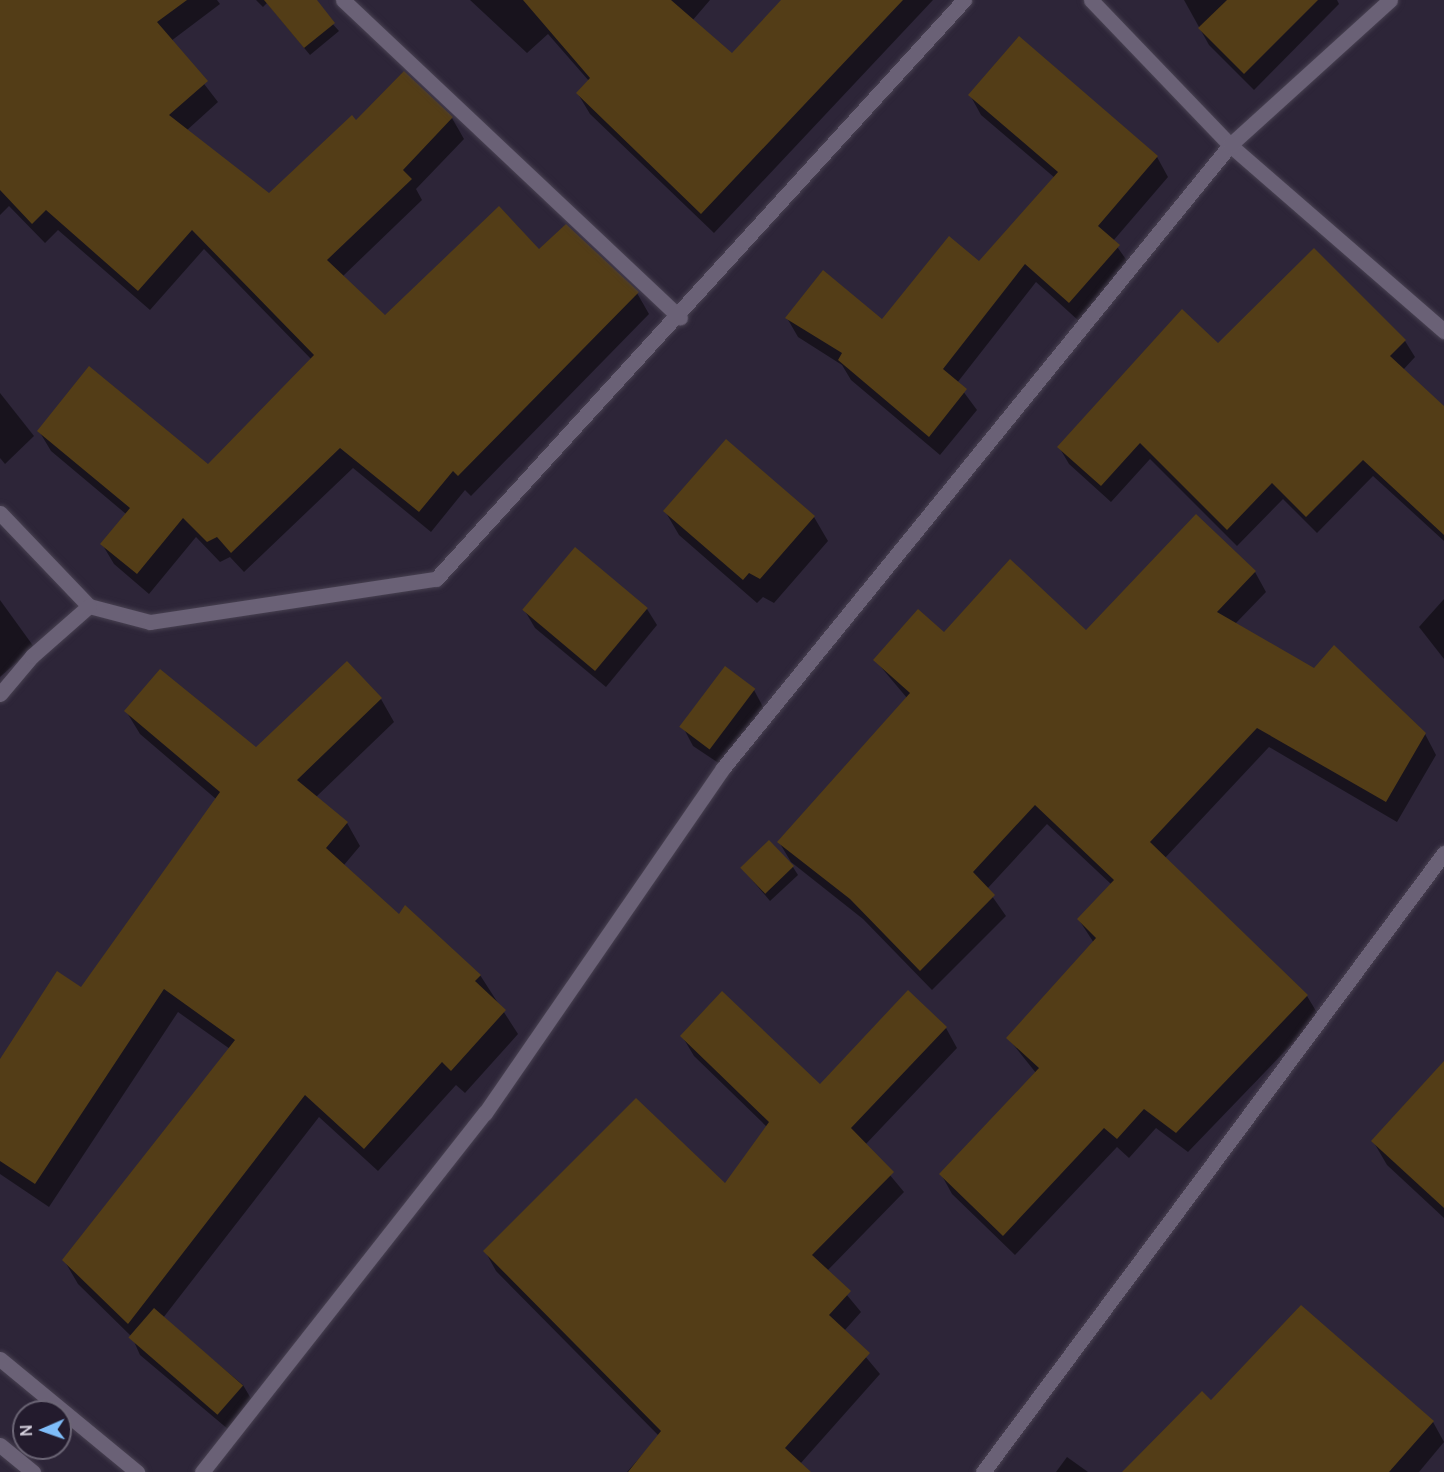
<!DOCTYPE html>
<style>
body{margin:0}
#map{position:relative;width:1444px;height:1472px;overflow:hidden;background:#2d2538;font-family:Manrope,sans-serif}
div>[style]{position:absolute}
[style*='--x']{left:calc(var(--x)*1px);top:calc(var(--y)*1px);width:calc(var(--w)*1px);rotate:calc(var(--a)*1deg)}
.shadow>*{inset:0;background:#0007}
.building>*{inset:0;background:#533d17;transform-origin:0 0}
.roads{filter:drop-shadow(0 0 2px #484151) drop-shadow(0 0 2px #484151)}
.minor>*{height:15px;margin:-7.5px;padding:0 7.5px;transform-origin:7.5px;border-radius:7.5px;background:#6a6176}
span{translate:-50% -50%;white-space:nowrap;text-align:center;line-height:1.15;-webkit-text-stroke:4.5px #231b2d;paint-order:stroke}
.north{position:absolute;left:12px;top:1400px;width:60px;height:60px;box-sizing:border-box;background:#231b2d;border:2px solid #6b6575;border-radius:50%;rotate:268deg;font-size:16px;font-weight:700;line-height:24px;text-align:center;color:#d8d3e0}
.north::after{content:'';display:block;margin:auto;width:21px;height:27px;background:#7fbdf9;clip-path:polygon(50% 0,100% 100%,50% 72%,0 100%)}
</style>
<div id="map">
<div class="shadow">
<i style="clip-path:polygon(0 0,217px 0,220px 4px,171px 41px,218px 102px,186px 131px,263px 206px,416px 84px,452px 118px,464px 139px,416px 189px,422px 200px,342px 277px,385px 317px,539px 251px,637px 293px,649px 314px,471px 496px,465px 490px,431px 532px,353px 468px,244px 572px,230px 557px,220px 562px,196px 537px,149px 594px,114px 564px,102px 544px,126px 514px,51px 451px,39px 431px,208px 466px,312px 360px,204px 249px,150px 310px,58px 230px,45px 243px,9px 206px,0 215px)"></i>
<i style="clip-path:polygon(256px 0,311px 0,339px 31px,310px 55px,267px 3px,263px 7px)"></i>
<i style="clip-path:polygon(470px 0,710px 0,692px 21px,732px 56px,783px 0,933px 0,714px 233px,590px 114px,578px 94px,589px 81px,548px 34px,527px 53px)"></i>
<i style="clip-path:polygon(1184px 0,1337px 0,1339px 4px,1254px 90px,1209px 45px)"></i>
<i style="clip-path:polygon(1019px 38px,1157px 157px,1168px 177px,1113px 241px,1130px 265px,1080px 322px,1036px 282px,957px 383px,977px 410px,940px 455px,851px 380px,842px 365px,798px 337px,787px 318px,882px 321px,980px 263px,1055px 178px,981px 115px,970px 95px)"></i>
<i style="clip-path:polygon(1405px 341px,1415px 357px,1403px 370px,1444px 408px,1444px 541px,1373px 476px,1317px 533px,1283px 499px,1237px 546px,1150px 459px,1111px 502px,1069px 464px,1059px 447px,1218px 345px)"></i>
<i style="clip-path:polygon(0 393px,34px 436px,5px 464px,0 458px)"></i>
<i style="clip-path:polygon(665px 511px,814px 517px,828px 541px,774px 603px,763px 597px,757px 603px,679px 535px)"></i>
<i style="clip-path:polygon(1255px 572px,1266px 592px,1235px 624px,1425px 734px,1436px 755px,1397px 822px,1269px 747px,1165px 858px,1307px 996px,1319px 1016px,1188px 1152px,1156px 1128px,1129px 1158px,1117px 1147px,1015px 1255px,952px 1194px,941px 1174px,1036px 1073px,1008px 1038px,1094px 943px,1079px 920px,1112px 885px,1047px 824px,987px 889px,1006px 916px,932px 990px,863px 919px,791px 862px,779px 842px,907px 698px,875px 660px,944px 635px,1086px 632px)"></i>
<i style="clip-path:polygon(1444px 599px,1444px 659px,1419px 627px)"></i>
<i style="clip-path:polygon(0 600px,34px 647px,0 677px)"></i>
<i style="clip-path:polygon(647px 609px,657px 625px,606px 687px,535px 628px,525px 611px)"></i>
<i style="clip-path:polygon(754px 690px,763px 707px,723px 766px,693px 746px,684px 729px)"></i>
<i style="clip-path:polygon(381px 699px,394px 722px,316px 797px,347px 823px,360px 846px,344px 865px,399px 916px,480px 975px,518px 1034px,465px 1093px,456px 1085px,378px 1171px,319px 1117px,163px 1318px,243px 1385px,253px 1402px,229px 1430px,140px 1355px,132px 1337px,78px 1284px,64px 1260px,230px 1049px,178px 1012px,49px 1207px,0 1174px,0 1061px,81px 989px,216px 799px,140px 734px,126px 711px,256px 749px)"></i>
<i style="clip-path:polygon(791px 864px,798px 875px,770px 901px,742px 868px)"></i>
<i style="clip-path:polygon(946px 1028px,957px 1048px,865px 1145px,904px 1192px,827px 1271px,861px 1312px,844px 1331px,880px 1374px,800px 1464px,809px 1472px,627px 1472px,659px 1436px,496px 1271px,485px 1251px,725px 1185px,767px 1127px,694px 1056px,682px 1036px,820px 1086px)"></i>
<i style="clip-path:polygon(1444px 1078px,1444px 1218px,1387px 1165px,1373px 1141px)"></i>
<i style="clip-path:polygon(1211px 1402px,1433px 1422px,1444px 1442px,1419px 1472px,1144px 1472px)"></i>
<i style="clip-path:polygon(1067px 1457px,1088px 1472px,1056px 1472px)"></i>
</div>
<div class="building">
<i style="clip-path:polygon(0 0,187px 0,157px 22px,208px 81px,169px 115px,269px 193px,352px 115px,356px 120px,404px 71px,453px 117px,403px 170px,412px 179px,327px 260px,385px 315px,499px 206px,539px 249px,566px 224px,639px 292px,458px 476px,453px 471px,419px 512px,340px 448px,231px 553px,217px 537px,207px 542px,183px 518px,137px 574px,100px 544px,130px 508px,37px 431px,89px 366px,208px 464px,314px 355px,192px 230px,138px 291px,46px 210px,32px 224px,0 190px)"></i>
<i style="clip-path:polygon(264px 0,317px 0,335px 23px,304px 48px)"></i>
<i style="clip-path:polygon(523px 0,671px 0,732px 53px,781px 0,903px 0,701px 214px,576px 93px,590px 78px)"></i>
<i style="clip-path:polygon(1227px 0,1318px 0,1244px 74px,1198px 28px)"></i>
<i style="clip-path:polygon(1019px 36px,1158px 156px,1098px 226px,1120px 245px,1069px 303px,1025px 264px,943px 369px,967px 389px,929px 437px,838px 360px,842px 353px,785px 318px,823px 270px,882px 319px,949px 236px,979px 261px,1058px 172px,968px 95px)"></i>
<i style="clip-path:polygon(1314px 248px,1406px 340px,1390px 356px,1444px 406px,1444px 535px,1363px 460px,1306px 517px,1272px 483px,1227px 530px,1140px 443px,1101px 486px,1057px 447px,1182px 309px,1218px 343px)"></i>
<i style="clip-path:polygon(726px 439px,815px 516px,760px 579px,749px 573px,743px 580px,663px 511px)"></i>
<i style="clip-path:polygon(1196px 514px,1256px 571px,1217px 612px,1314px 668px,1334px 645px,1426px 733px,1386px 802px,1257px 728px,1150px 842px,1308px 995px,1176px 1133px,1144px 1109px,1117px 1139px,1104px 1128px,1003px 1236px,939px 1174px,1039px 1068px,1006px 1038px,1096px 938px,1077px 919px,1114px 880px,1035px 805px,973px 872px,995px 895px,920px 971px,850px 899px,777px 842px,910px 693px,873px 660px,918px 609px,944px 632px,1010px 559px,1086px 630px)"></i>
<i style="left:575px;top:547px;width:95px;height:82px;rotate:40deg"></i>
<i style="clip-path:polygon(347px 661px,382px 698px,297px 780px,348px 822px,326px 848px,399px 914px,405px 905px,481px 975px,475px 981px,506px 1010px,451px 1071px,442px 1062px,364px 1149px,305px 1095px,128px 1324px,62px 1260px,235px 1040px,164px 989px,35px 1184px,0 1161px,0 1059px,57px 971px,81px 987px,220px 792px,124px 711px,160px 669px,256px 747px)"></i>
<i style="left:725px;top:666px;width:38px;height:76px;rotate:37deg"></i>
<i style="left:769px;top:840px;width:36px;height:40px;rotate:46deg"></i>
<i style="clip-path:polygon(908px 990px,947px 1027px,851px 1128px,894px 1172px,812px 1255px,851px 1291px,829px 1315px,870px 1353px,785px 1448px,811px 1472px,628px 1472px,661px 1431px,483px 1251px,636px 1098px,725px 1183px,769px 1122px,680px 1036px,722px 991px,820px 1084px)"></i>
<i style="clip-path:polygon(1444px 1061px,1444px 1208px,1371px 1141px)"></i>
<i style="clip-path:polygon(1301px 1305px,1434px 1421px,1389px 1472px,1122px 1472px,1202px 1391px,1211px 1400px)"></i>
<i style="left:154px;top:1308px;width:118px;height:39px;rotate:41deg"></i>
</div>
<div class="roads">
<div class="minor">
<i style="--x:343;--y:0;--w:463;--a:43.3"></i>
<i style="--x:1091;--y:0;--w:201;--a:46.2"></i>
<i style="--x:1230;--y:145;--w:284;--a:41"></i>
<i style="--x:0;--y:513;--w:129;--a:46.3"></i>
<i style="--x:89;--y:606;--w:63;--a:14.7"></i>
<i style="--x:150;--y:622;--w:289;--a:-8.6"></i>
<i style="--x:436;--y:579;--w:784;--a:-47.64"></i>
<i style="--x:0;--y:694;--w:50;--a:-49.9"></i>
<i style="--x:32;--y:656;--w:76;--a:-41.3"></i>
<i style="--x:0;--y:1359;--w:178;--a:39.5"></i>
<i style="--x:0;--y:1445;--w:43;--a:39.3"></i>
<i style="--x:202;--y:1472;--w:457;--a:-51.8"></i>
<i style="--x:485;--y:1113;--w:419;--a:-55.4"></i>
<i style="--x:723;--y:768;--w:803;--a:-50.86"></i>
<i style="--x:1230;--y:145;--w:216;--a:-42.2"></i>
<i style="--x:983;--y:1472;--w:772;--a:-53.32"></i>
</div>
</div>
<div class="north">N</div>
</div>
